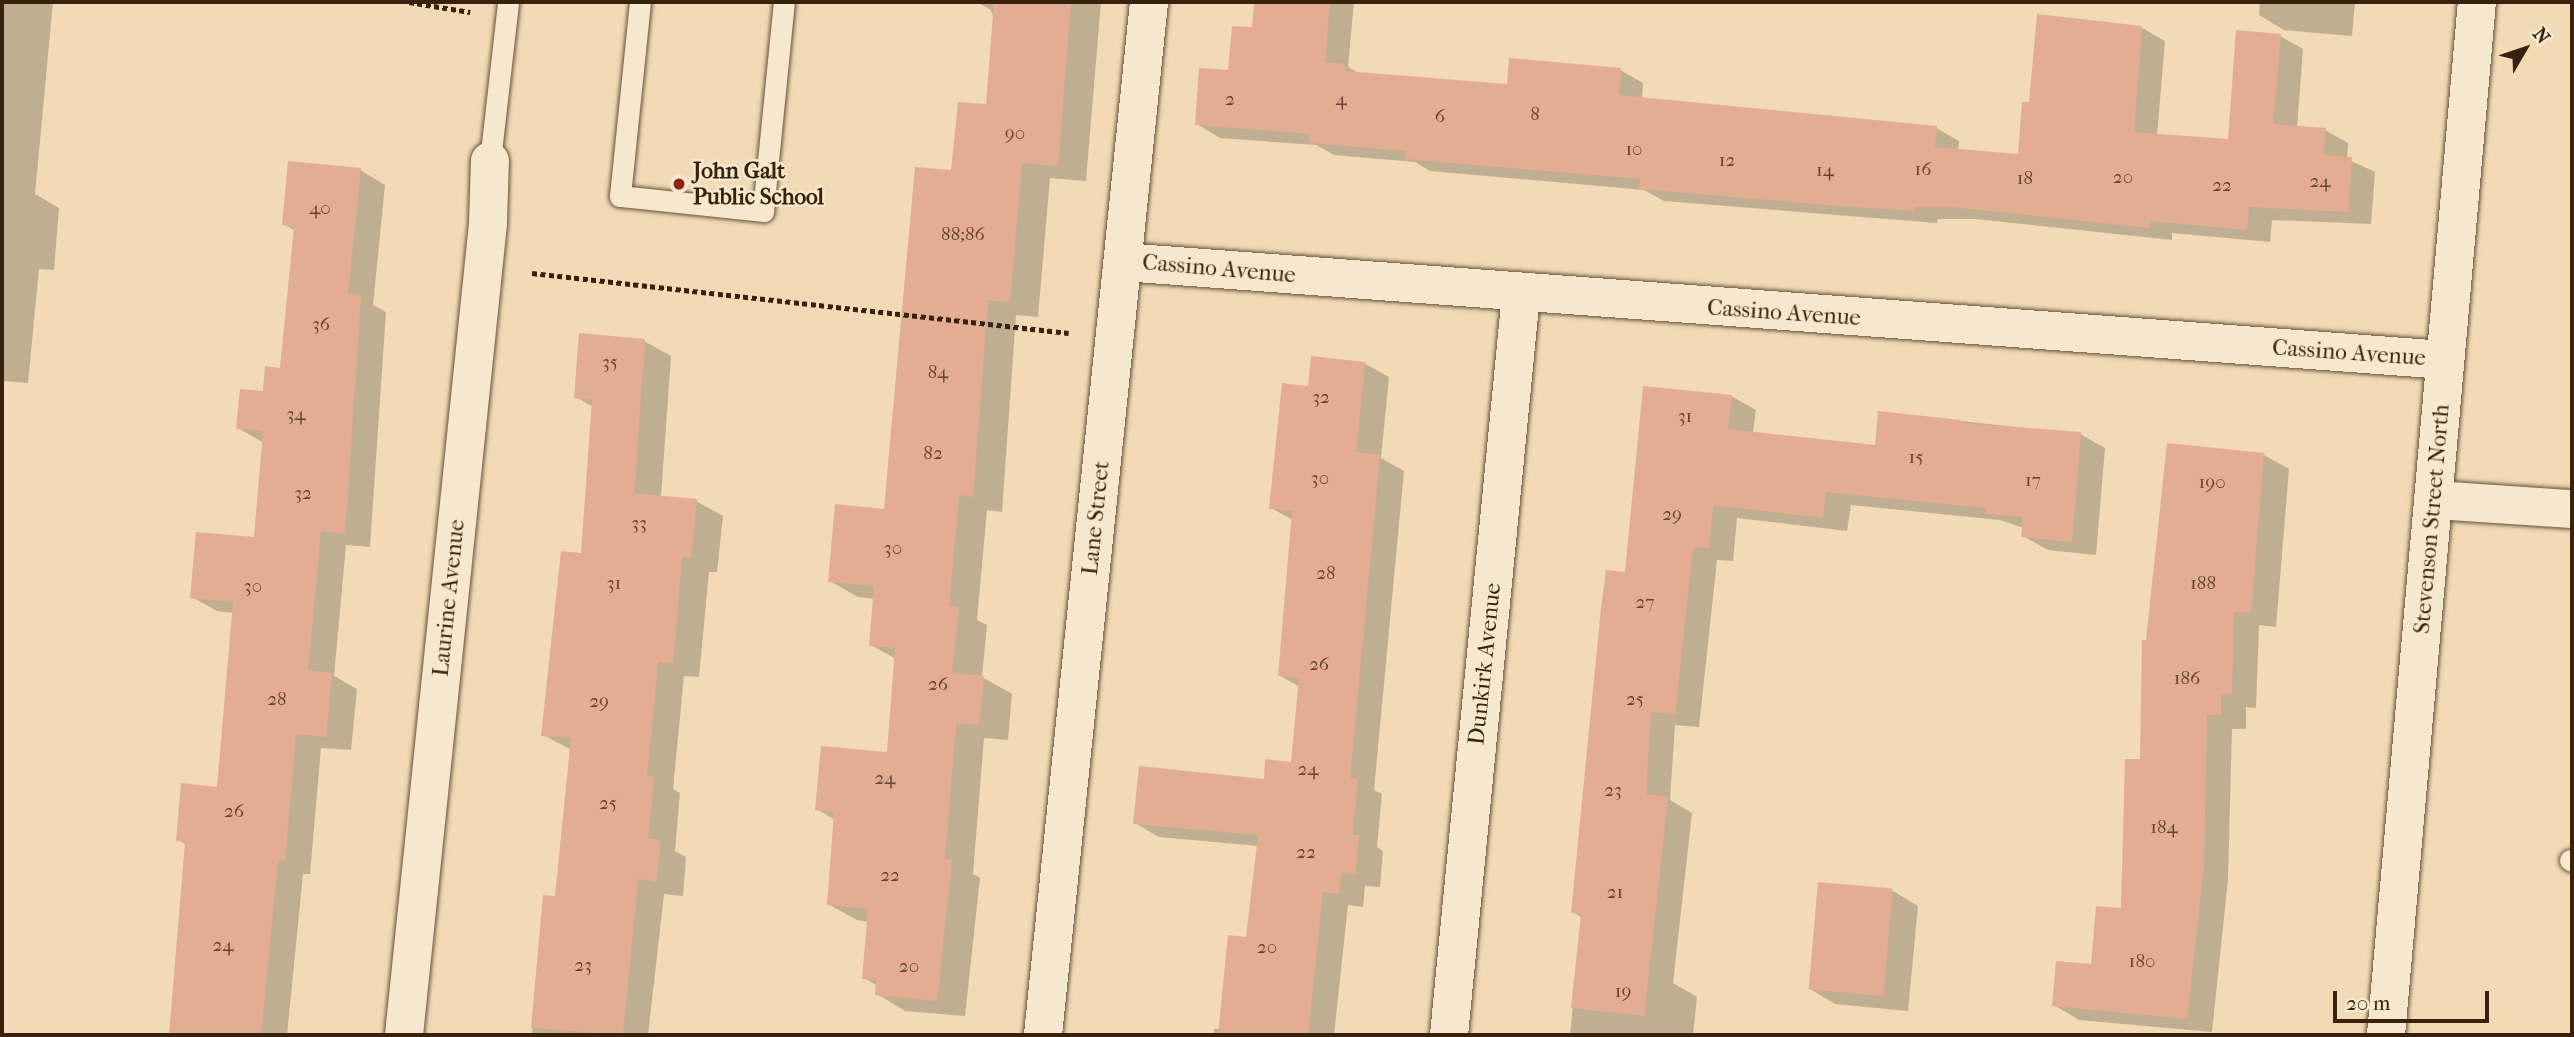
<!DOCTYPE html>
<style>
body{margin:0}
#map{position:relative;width:2574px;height:1037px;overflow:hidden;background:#f1dab5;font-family:"IM FELL French Canon",serif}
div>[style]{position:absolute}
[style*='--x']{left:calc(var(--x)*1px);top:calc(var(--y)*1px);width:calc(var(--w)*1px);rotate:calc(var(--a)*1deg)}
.shadow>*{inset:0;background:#0003}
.building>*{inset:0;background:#e5ac94;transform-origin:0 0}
.path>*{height:4.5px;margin-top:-2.25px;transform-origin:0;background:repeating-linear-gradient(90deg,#38210d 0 5px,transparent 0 8.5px)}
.roads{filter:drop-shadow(0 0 2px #664f37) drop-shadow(0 0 2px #664f37)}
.lane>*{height:21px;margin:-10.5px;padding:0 10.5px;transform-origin:10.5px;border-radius:10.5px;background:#f6e7cf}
.street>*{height:38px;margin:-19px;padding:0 19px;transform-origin:19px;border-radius:19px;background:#f6e7cf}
.secondary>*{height:38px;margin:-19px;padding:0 19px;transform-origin:19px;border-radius:19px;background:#f6e7cf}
.dots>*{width:19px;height:19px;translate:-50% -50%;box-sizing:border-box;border:4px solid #f6e7cf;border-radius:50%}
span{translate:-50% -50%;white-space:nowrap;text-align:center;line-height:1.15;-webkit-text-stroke:5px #f6e7cf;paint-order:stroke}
.number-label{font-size:19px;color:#63442f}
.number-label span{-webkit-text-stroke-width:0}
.poi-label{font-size:23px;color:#38210d;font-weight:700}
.left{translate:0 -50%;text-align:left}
.street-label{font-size:23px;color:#38210d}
.frame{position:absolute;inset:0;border:4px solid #38210d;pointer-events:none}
.north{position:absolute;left:2490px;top:14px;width:70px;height:70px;-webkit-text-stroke:5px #f6e7cf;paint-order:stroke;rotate:51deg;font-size:19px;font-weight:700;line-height:28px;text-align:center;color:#38210d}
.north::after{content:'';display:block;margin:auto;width:24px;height:32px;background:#38210d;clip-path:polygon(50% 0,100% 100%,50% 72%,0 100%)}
.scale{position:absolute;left:2333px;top:991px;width:156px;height:32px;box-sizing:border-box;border:4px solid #38210d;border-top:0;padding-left:9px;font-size:21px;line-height:24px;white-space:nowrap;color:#38210d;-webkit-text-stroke:5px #f6e7cf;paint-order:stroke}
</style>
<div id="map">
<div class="shadow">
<i style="clip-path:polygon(2px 2px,53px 2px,35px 194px,59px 208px,54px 270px,39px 269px,28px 383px,3px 381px,2px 392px)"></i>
<i style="clip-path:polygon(977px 2px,1101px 2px,1086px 181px,1050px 178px,1038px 317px,1016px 315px,1002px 512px,987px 510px,977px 620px,987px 625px,982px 677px,1012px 694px,1008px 740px,984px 738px,973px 874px,980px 878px,965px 1016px,905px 1011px,877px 994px,878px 986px,864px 978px,869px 922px,857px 920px,828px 904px,835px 820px,817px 809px,889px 754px,896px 659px,871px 645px,875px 599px,858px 597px,830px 581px,886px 511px,953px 172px,987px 106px,994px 20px,991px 10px)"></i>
<i style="clip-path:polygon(1256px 2px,1354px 2px,1348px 67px,1360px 74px,1508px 86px,1620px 70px,1643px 83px,1642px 99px,1936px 128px,1959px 141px,1958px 151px,2020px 155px,2031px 104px,2142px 28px,2165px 41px,2157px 136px,2230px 141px,2280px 36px,2303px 49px,2297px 128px,2325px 130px,2348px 143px,2347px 159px,2375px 172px,2371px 224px,2272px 220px,2270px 242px,2172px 233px,2172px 240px,1975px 219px,1938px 219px,1937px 223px,1664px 201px,1644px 190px,1430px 171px,1415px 162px,1334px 155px,1316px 145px,1220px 138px,1197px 124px,1254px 29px)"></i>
<i style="clip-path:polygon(2260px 2px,2355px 2px,2352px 36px,2284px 30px,2259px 15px)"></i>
<i style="clip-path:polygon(360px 170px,385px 185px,373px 305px,386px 312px,370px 547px,346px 545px,334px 676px,357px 689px,351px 750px,321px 748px,310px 874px,303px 874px,287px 1035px,170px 1035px,187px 845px,178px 840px,218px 789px,234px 613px,217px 611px,192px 597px,256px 539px,264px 443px,238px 428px,281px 370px,295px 231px,284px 224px)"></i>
<i style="clip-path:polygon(644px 341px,671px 356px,661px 497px,696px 501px,723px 516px,717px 572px,709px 572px,699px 677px,684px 676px,673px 789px,680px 793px,675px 851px,686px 857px,683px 896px,664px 894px,648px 1035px,532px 1035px,545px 897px,557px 898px,572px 750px,543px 735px,582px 554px,593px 407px,576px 397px)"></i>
<i style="clip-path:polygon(1364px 363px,1389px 377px,1381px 458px,1404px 471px,1374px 790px,1382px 794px,1377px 847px,1383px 851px,1380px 887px,1365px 886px,1363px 907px,1348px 905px,1334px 1035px,1214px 1035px,1214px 1029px,1220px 1029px,1247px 939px,1258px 846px,1159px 837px,1135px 823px,1265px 781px,1293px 764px,1300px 687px,1279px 675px,1293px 520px,1271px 508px,1309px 388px)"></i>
<i style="clip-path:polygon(1731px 396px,1756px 410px,1753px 433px,1877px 447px,1961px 421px,2080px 434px,2105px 448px,2096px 555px,2048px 550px,2023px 536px,2024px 528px,2000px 520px,1851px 505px,1847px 531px,1737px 518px,1733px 561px,1717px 560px,1699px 727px,1675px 725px,1670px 800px,1692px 813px,1673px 983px,1697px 997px,1693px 1035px,1570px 1035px,1582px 918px,1573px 912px,1627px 574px)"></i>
<i style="clip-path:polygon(2264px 455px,2289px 469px,2276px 627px,2259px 625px,2256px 708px,2246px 707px,2246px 729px,2232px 729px,2228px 879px,2212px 1032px,2079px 1020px,2054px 1005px,2093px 966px,2123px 910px,2141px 761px,2148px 641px)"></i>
<i style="clip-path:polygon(1893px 891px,1918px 906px,1908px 1011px,1835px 1004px,1810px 989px)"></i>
</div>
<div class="building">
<i style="clip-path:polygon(994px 2px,1071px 2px,1058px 166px,1022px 163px,1010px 302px,988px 300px,973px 497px,959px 495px,949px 606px,959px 607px,952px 673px,984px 676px,979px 725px,956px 723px,945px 859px,952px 860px,937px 1001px,875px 995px,876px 980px,862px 979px,868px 909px,827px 905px,834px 812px,815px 810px,821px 746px,887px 752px,895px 648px,869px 646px,874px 586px,828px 582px,835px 504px,884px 509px,915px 167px,951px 170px,958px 102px,986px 104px)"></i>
<i style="clip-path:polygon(1254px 2px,1330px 2px,1325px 62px,1345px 64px,1345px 71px,1507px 84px,1509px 58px,1621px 68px,1619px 95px,1937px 126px,1935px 147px,2018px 154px,2022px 102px,2029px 102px,2037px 14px,2142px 26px,2134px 132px,2228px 139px,2236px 30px,2281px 34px,2273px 124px,2326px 128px,2323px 155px,2352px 157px,2348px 212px,2249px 207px,2247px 230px,2150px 221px,2149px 228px,1951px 207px,1915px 207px,1915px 211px,1839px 206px,1639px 189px,1640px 179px,1405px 159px,1406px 151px,1309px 143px,1309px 134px,1195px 125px,1199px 68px,1228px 70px,1232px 26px,1252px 27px)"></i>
<i style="clip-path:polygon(288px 161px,361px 168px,348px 294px,361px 295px,345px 534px,321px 531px,308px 670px,332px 673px,326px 737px,296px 734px,285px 861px,278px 860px,261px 1035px,169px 1035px,185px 842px,176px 841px,181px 783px,217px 787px,233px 602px,190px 598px,196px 532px,254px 537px,263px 431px,236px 429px,240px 389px,263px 391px,265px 366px,280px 368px,294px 227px,282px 225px)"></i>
<i style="clip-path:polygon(579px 333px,645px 339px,634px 493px,697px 499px,691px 558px,682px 557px,673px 663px,658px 662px,647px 776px,654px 776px,648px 839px,660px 840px,657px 882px,638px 879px,623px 1035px,531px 1028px,543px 895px,555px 896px,571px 738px,541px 736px,561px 551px,581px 553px,592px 400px,574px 398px)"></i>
<i style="clip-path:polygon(1311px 356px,1365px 362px,1356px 452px,1380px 455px,1350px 778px,1358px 779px,1352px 835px,1359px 835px,1355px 874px,1341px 873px,1339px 894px,1323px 892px,1308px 1035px,1218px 1035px,1228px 935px,1246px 937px,1258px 835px,1133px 824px,1139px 766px,1264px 779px,1265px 759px,1291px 762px,1299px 678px,1278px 676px,1292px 511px,1269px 509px,1282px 383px,1308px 386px)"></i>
<i style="clip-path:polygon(1643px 386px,1732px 395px,1728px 429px,1875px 445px,1878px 411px,1961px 420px,1961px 423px,2081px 432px,2072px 542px,2021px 537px,2023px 517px,1985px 514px,1985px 508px,1826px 492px,1823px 518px,1713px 505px,1709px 548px,1693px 547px,1675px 714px,1651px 712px,1646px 794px,1668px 797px,1644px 1016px,1571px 1008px,1581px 914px,1571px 913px,1601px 608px,1606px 570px,1625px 572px)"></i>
<i style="clip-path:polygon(2167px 443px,2264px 453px,2251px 613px,2234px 612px,2232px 694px,2221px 694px,2221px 715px,2207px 715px,2204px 864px,2187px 1019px,2052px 1006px,2056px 961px,2091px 964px,2096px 906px,2121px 908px,2125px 759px,2140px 759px,2142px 640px,2146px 640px)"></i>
<i style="left:1818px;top:882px;width:75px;height:108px;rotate:5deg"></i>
</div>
<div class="path">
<i style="--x:409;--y:2;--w:62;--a:9.3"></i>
<i style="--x:532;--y:273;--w:540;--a:6.38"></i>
</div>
<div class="roads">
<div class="lane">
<i style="--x:640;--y:2;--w:195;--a:95.9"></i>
<i style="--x:620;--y:196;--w:144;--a:6"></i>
<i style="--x:763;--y:211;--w:210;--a:-84.3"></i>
<i style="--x:490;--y:161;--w:160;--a:-83.5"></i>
<i style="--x:2570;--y:860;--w:2;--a:27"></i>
</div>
<div class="street">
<i style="--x:1123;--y:262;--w:1326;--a:4.24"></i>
<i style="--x:2435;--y:500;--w:137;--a:3.8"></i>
<i style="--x:404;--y:1035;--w:816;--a:-84.09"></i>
<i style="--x:488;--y:223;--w:62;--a:-88.2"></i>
<i style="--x:1043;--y:1035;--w:1038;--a:-84.14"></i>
<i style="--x:1449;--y:1035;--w:744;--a:-84.45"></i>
</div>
<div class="secondary">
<i style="--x:2386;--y:1035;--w:1037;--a:-84.97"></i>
</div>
</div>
<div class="dots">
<i style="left:679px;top:184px;background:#8f2418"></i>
</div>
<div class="number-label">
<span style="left:1230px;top:100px">2</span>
<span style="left:1341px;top:100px">4</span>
<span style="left:1535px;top:115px">8</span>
<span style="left:1440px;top:117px">6</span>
<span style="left:1015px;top:134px">90</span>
<span style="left:1634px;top:150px">10</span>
<span style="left:1727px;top:161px">12</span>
<span style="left:1923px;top:170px">16</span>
<span style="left:1825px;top:171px">14</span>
<span style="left:2123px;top:178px">20</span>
<span style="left:2025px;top:179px">18</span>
<span style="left:2320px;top:182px">24</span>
<span style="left:2222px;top:186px">22</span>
<span style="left:320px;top:209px">40</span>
<span style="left:963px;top:235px">88;86</span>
<span style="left:321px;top:325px">36</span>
<span style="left:610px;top:363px">35</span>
<span style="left:938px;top:373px">84</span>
<span style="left:1321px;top:398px">32</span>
<span style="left:296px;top:415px">34</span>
<span style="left:1685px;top:417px">31</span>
<span style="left:933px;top:454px">82</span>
<span style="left:1916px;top:458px">15</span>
<span style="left:1320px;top:479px">30</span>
<span style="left:2033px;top:481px">17</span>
<span style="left:2212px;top:483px">190</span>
<span style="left:303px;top:494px">32</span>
<span style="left:1672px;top:515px">29</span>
<span style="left:639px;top:524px">33</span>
<span style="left:893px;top:549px">30</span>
<span style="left:1326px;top:574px">28</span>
<span style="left:614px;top:584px">31</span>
<span style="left:2203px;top:584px">188</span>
<span style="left:253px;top:587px">30</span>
<span style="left:1645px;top:603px">27</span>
<span style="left:1319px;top:665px">26</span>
<span style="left:2187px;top:679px">186</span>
<span style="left:938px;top:685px">26</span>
<span style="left:277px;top:700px">28</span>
<span style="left:1635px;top:700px">25</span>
<span style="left:599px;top:702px">29</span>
<span style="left:1308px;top:770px">24</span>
<span style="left:885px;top:779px">24</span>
<span style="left:1613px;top:791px">23</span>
<span style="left:608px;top:804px">25</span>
<span style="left:234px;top:812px">26</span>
<span style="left:2164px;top:828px">184</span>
<span style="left:1306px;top:853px">22</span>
<span style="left:890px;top:876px">22</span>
<span style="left:1615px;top:893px">21</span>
<span style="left:223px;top:946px">24</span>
<span style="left:1267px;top:948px">20</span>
<span style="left:2142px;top:962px">180</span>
<span style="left:583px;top:966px">23</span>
<span style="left:909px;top:967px">20</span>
<span style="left:1623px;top:992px">19</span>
</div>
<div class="poi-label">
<span class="left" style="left:693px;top:184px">John Galt<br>Public School</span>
</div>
<div class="street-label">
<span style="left:1219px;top:269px;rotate:5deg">Cassino Avenue</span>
<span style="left:1784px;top:313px;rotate:4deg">Cassino Avenue</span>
<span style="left:2349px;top:353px;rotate:4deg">Cassino Avenue</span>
<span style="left:1096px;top:518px;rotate:-84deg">Lane Street</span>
<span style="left:2432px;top:519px;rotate:-85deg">Stevenson Street North</span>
<span style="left:449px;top:598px;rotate:-84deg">Laurine Avenue</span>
<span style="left:1485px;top:664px;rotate:-84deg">Dunkirk Avenue</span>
</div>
<div class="frame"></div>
<div class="north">N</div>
<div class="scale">20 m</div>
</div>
